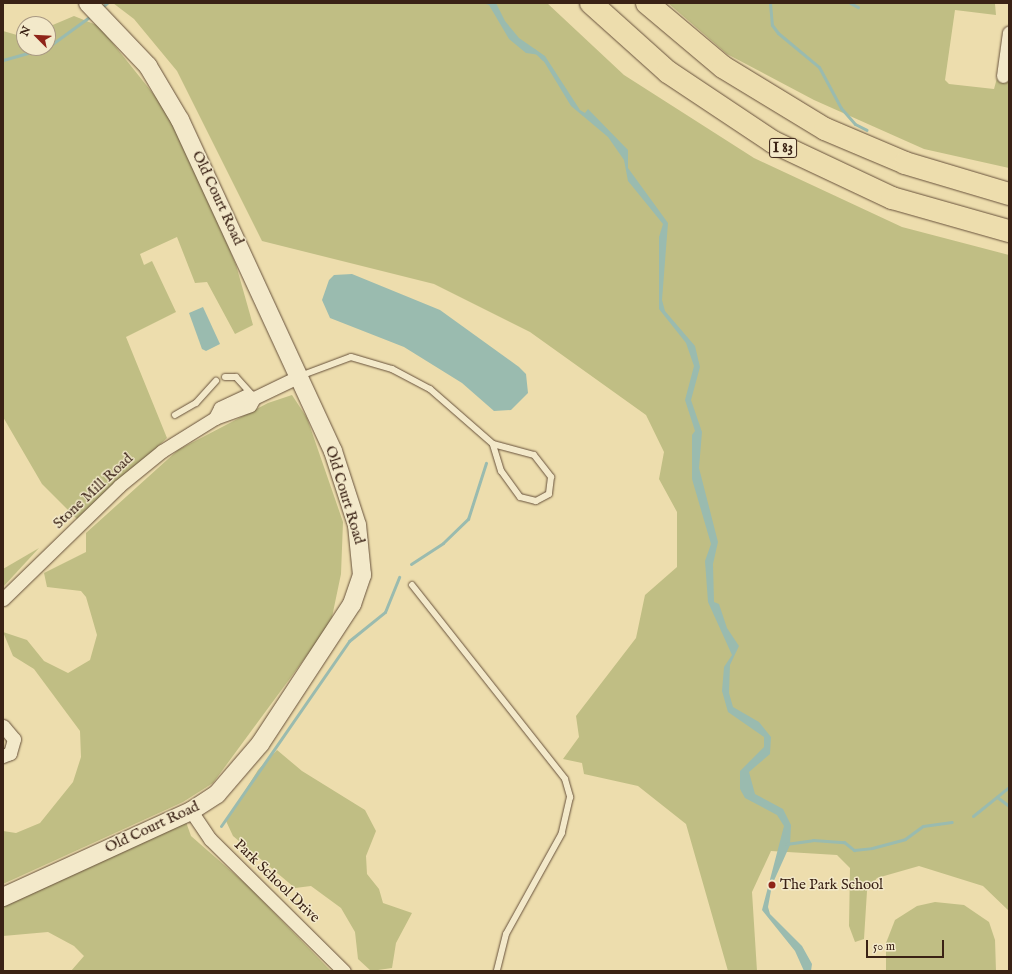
<!DOCTYPE html>
<style>
body{margin:0}
#map{position:relative;width:1012px;height:974px;overflow:hidden;background:#edddad;font-family:"IM FELL English",serif}
div>[style]{position:absolute}
[style*='--x']{left:calc(var(--x)*1px);top:calc(var(--y)*1px);width:calc(var(--w)*1px);rotate:calc(var(--a)*1deg)}
.green>*{inset:0;background:#c0be84}
.water>*{inset:0;background:#9abbaf}
.stream>*{height:3px;margin:-1.5px;padding:0 1.5px;transform-origin:1.5px;border-radius:1.5px;background:#9abbaf}
.roads{filter:drop-shadow(0 0 1px #67513b) drop-shadow(0 0 1px #67513b)}
.lane>*{height:6px;margin:-3px;padding:0 3px;transform-origin:3px;border-radius:3px;background:#f3e9ca}
.street>*{height:13px;margin:-6.5px;padding:0 6.5px;transform-origin:6.5px;border-radius:6.5px;background:#f3e9ca}
.secondary>*{height:18px;margin:-9px;padding:0 9px;transform-origin:9px;border-radius:9px;background:#f3e9ca}
.highway>*{height:22px;margin:-11px;padding:0 11px;transform-origin:11px;border-radius:11px;background:#edddad}
.dots>*{width:11px;height:11px;translate:-50% -50%;box-sizing:border-box;border:2px solid #f3e9ca;border-radius:50%}
span{translate:-50% -50%;white-space:nowrap;text-align:center;line-height:1.15;-webkit-text-stroke:3px #f3e9ca;paint-order:stroke}
.shield-label span{padding:1px 3px;background:#f3e9ca;border:1px solid;border-radius:3px;-webkit-text-stroke-width:0}
.shield-label{font-size:14px;color:#3a2215;font-weight:700}
.street-label{font-size:15px;color:#3a2215}
.poi-label{font-size:15px;color:#3a2215}
.left{translate:0 -50%;text-align:left}
.frame{position:absolute;inset:0;border:4px solid #3a2215;pointer-events:none}
.north{position:absolute;left:16px;top:16px;width:40px;height:40px;box-sizing:border-box;background:#f3e9ca;border:1px solid #a99982;border-radius:50%;rotate:294deg;font-size:11px;font-weight:700;line-height:16px;text-align:center;color:#3a2215}
.north::after{content:'';display:block;margin:auto;width:14px;height:18px;background:#8f2418;clip-path:polygon(50% 0,100% 100%,50% 72%,0 100%)}
.scale{position:absolute;left:866px;top:940px;width:78px;height:18px;box-sizing:border-box;border:2px solid #3a2215;border-top:0;padding-left:5px;font-size:12px;line-height:14px;white-space:nowrap;color:#3a2215;-webkit-text-stroke:3px #f3e9ca;paint-order:stroke}
</style>
<div id="map">
<div class="green">
<i style="clip-path:polygon(113px 3px,547px 3px,624px 75px,754px 158px,902px 227px,1009px 255px,1009px 911px,983px 886px,919px 866px,877px 878px,867px 891px,864px 939px,855px 942px,849px 926px,850px 868px,837px 855px,771px 851px,752px 892px,757px 971px,728px 971px,686px 824px,638px 786px,584px 774px,582px 763px,563px 759px,579px 737px,576px 716px,636px 638px,645px 595px,677px 567px,677px 512px,659px 479px,664px 452px,646px 415px,530px 332px,434px 284px,262px 241px,177px 71px,134px 19px)"></i>
<i style="clip-path:polygon(668px 3px,995px 4px,996px 15px,955px 10px,945px 80px,949px 84px,994px 89px,997px 78px,1009px 71px,1009px 168px,924px 149px,814px 100px,727px 54px)"></i>
<i style="clip-path:polygon(74px 16px,99px 26px,179px 126px,236px 265px,253px 325px,235px 334px,207px 282px,195px 283px,177px 237px,140px 254px,144px 265px,152px 261px,176px 312px,126px 337px,167px 438px,78px 520px,42px 484px,3px 417px,3px 31px,24px 37px,24px 48px,48px 48px,48px 27px)"></i>
<i style="clip-path:polygon(292px 395px,307px 418px,343px 522px,341px 574px,332px 617px,319px 639px,213px 783px,183px 802px,3px 884px,3px 831px,16px 833px,40px 823px,73px 782px,81px 757px,80px 731px,34px 669px,13px 656px,3px 632px,27px 640px,44px 661px,68px 673px,90px 660px,97px 635px,86px 597px,81px 591px,47px 587px,44px 573px,86px 552px,86px 533px,178px 450px,268px 403px)"></i>
<i style="clip-path:polygon(39px 548px,3px 587px,3px 569px)"></i>
<i style="clip-path:polygon(277px 750px,302px 771px,365px 810px,376px 831px,366px 856px,367px 874px,379px 889px,383px 903px,412px 913px,396px 943px,392px 968px,371px 971px,358px 959px,355px 932px,341px 908px,311px 886px,295px 888px,233px 836px,226px 821px,258px 770px)"></i>
<i style="clip-path:polygon(186px 822px,191px 836px,247px 885px,331px 971px,71px 971px,84px 956px,74px 946px,48px 932px,3px 936px,3px 906px)"></i>
<i style="clip-path:polygon(935px 902px,964px 905px,989px 922px,995px 940px,996px 971px,886px 971px,886px 943px,895px 920px,917px 906px)"></i>
</div>
<div class="water">
<i style="clip-path:polygon(483px 3px,496px 3px,505px 21px,519px 38px,545px 56px,580px 110px,585px 113px,588px 109px,628px 150px,628px 168px,668px 223px,662px 300px,665px 311px,695px 346px,700px 367px,691px 400px,702px 432px,699px 468px,718px 542px,713px 564px,714px 602px,719px 604px,727px 628px,739px 646px,730px 665px,729px 693px,733px 707px,759px 722px,771px 737px,770px 754px,749px 772px,755px 794px,783px 809px,791px 825px,790px 845px,772px 885px,768px 907px,770px 914px,802px 946px,812px 964px,811px 971px,804px 971px,795px 951px,762px 910px,784px 826px,777px 815px,745px 798px,740px 789px,740px 771px,764px 747px,764px 737px,728px 712px,722px 691px,724px 667px,732px 655px,708px 602px,705px 561px,711px 544px,692px 479px,692px 435px,695px 431px,685px 400px,694px 366px,686px 343px,659px 309px,659px 237px,663px 224px,628px 181px,624px 160px,608px 137px,571px 106px,540px 55px,526px 53px,509px 39px,489px 5px)"></i>
<i style="clip-path:polygon(352px 274px,440px 310px,519px 367px,526px 374px,528px 393px,511px 410px,494px 411px,462px 383px,404px 347px,330px 318px,322px 300px,329px 280px,334px 275px)"></i>
<i style="clip-path:polygon(203px 307px,220px 344px,206px 351px,202px 349px,189px 313px)"></i>
</div>
<div class="stream">
<i style="--x:770;--y:3;--w:22;--a:85"></i>
<i style="--x:772;--y:25;--w:10;--a:53"></i>
<i style="--x:778;--y:33;--w:53;--a:39.7"></i>
<i style="--x:819;--y:67;--w:47;--a:61.8"></i>
<i style="--x:841;--y:108;--w:21;--a:49"></i>
<i style="--x:855;--y:124;--w:13;--a:27"></i>
<i style="--x:850;--y:3;--w:9;--a:27"></i>
<i style="--x:101;--y:8;--w:8;--a:-40"></i>
<i style="--x:48;--y:47;--w:54;--a:-36"></i>
<i style="--x:534;--y:50;--w:13;--a:45"></i>
<i style="--x:3;--y:60;--w:44;--a:-15.9"></i>
<i style="--x:411;--y:564;--w:38;--a:-33"></i>
<i style="--x:443;--y:543;--w:35;--a:-44"></i>
<i style="--x:468;--y:519;--w:59;--a:-72.2"></i>
<i style="--x:997;--y:797;--w:15;--a:37"></i>
<i style="--x:973;--y:816;--w:46;--a:-38.9"></i>
<i style="--x:221;--y:826;--w:225;--a:-55.3"></i>
<i style="--x:349;--y:641;--w:46;--a:-38.9"></i>
<i style="--x:385;--y:612;--w:38;--a:-68"></i>
<i style="--x:786;--y:844;--w:27;--a:-8"></i>
<i style="--x:813;--y:840;--w:31;--a:4"></i>
<i style="--x:844;--y:842;--w:13;--a:39"></i>
<i style="--x:854;--y:850;--w:18;--a:-6"></i>
<i style="--x:872;--y:848;--w:34;--a:-15"></i>
<i style="--x:905;--y:839;--w:22;--a:-36"></i>
<i style="--x:923;--y:826;--w:29;--a:-8"></i>
</div>
<div class="roads">
<div class="lane">
<i style="--x:300;--y:376;--w:54;--a:-20.4"></i>
<i style="--x:351;--y:357;--w:43;--a:16.3"></i>
<i style="--x:392;--y:369;--w:43;--a:27.8"></i>
<i style="--x:430;--y:389;--w:84;--a:41.1"></i>
<i style="--x:493;--y:444;--w:42;--a:15"></i>
<i style="--x:534;--y:455;--w:28;--a:52"></i>
<i style="--x:551;--y:477;--w:17;--a:97"></i>
<i style="--x:549;--y:494;--w:15;--a:152"></i>
<i style="--x:536;--y:501;--w:16;--a:-166"></i>
<i style="--x:520;--y:497;--w:32;--a:-126"></i>
<i style="--x:501;--y:471;--w:28;--a:-107"></i>
<i style="--x:225;--y:377;--w:11;--a:0"></i>
<i style="--x:236;--y:377;--w:25;--a:48"></i>
<i style="--x:175;--y:415;--w:24;--a:-30"></i>
<i style="--x:196;--y:403;--w:30;--a:-48"></i>
<i style="--x:412;--y:585;--w:247;--a:51.7"></i>
<i style="--x:565;--y:779;--w:19;--a:74"></i>
<i style="--x:570;--y:797;--w:37;--a:103"></i>
<i style="--x:562;--y:833;--w:115;--a:119"></i>
<i style="--x:506;--y:934;--w:38;--a:104"></i>
</div>
<div class="street">
<i style="--x:1003;--y:76;--w:44;--a:-82.2"></i>
<i style="--x:215;--y:418;--w:11;--a:-63"></i>
<i style="--x:220;--y:408;--w:29;--a:-25"></i>
<i style="--x:246;--y:396;--w:8;--a:14"></i>
<i style="--x:3;--y:599;--w:162;--a:-44.2"></i>
<i style="--x:119;--y:486;--w:55;--a:-39.1"></i>
<i style="--x:162;--y:451;--w:62;--a:-31.9"></i>
<i style="--x:215;--y:418;--w:37;--a:-20"></i>
<i style="--x:250;--y:405;--w:8;--a:-60"></i>
<i style="--x:254;--y:398;--w:51;--a:-25.6"></i>
<i style="--x:3;--y:726;--w:17;--a:50"></i>
<i style="--x:14;--y:739;--w:15;--a:106"></i>
<i style="--x:10;--y:753;--w:8;--a:157"></i>
<i style="--x:191;--y:811;--w:34;--a:56"></i>
<i style="--x:210;--y:839;--w:188;--a:44.6"></i>
</div>
<div class="secondary">
<i style="--x:3;--y:897;--w:207;--a:-24.6"></i>
<i style="--x:191;--y:811;--w:31;--a:-33"></i>
<i style="--x:217;--y:794;--w:66;--a:-49.3"></i>
<i style="--x:260;--y:744;--w:168;--a:-56.7"></i>
<i style="--x:352;--y:604;--w:31;--a:-71"></i>
<i style="--x:362;--y:575;--w:50;--a:-95.7"></i>
<i style="--x:357;--y:525;--w:78;--a:-108"></i>
<i style="--x:333;--y:451;--w:365;--a:-114.8"></i>
<i style="--x:180;--y:120;--w:63;--a:-120.7"></i>
<i style="--x:148;--y:66;--w:87;--a:-133.6"></i>
</div>
<div class="highway">
<i style="--x:591;--y:3;--w:103;--a:41.9"></i>
<i style="--x:668;--y:72;--w:126;--a:33.7"></i>
<i style="--x:773;--y:142;--w:132;--a:25.2"></i>
<i style="--x:892;--y:198;--w:122;--a:15.8"></i>
<i style="--x:647;--y:3;--w:99;--a:40.1"></i>
<i style="--x:723;--y:67;--w:119;--a:31.3"></i>
<i style="--x:825;--y:129;--w:87;--a:23"></i>
<i style="--x:905;--y:163;--w:109;--a:16.6"></i>
</div>
</div>
<div class="dots">
<i style="left:772px;top:885px;background:#8f2418"></i>
</div>
<div class="shield-label">
<span style="left:783px;top:148px">I 83</span>
</div>
<div class="street-label">
<span style="left:218px;top:198px;rotate:65deg">Old Court Road</span>
<span style="left:93px;top:491px;rotate:-43deg">Stone Mill Road</span>
<span style="left:345px;top:495px;rotate:73deg">Old Court Road</span>
<span style="left:152px;top:827px;rotate:-25deg">Old Court Road</span>
<span style="left:277px;top:881px;rotate:44deg">Park School Drive</span>
</div>
<div class="poi-label">
<span class="left" style="left:780px;top:885px">The Park School</span>
</div>
<div class="frame"></div>
<div class="north">N</div>
<div class="scale">50 m</div>
</div>
